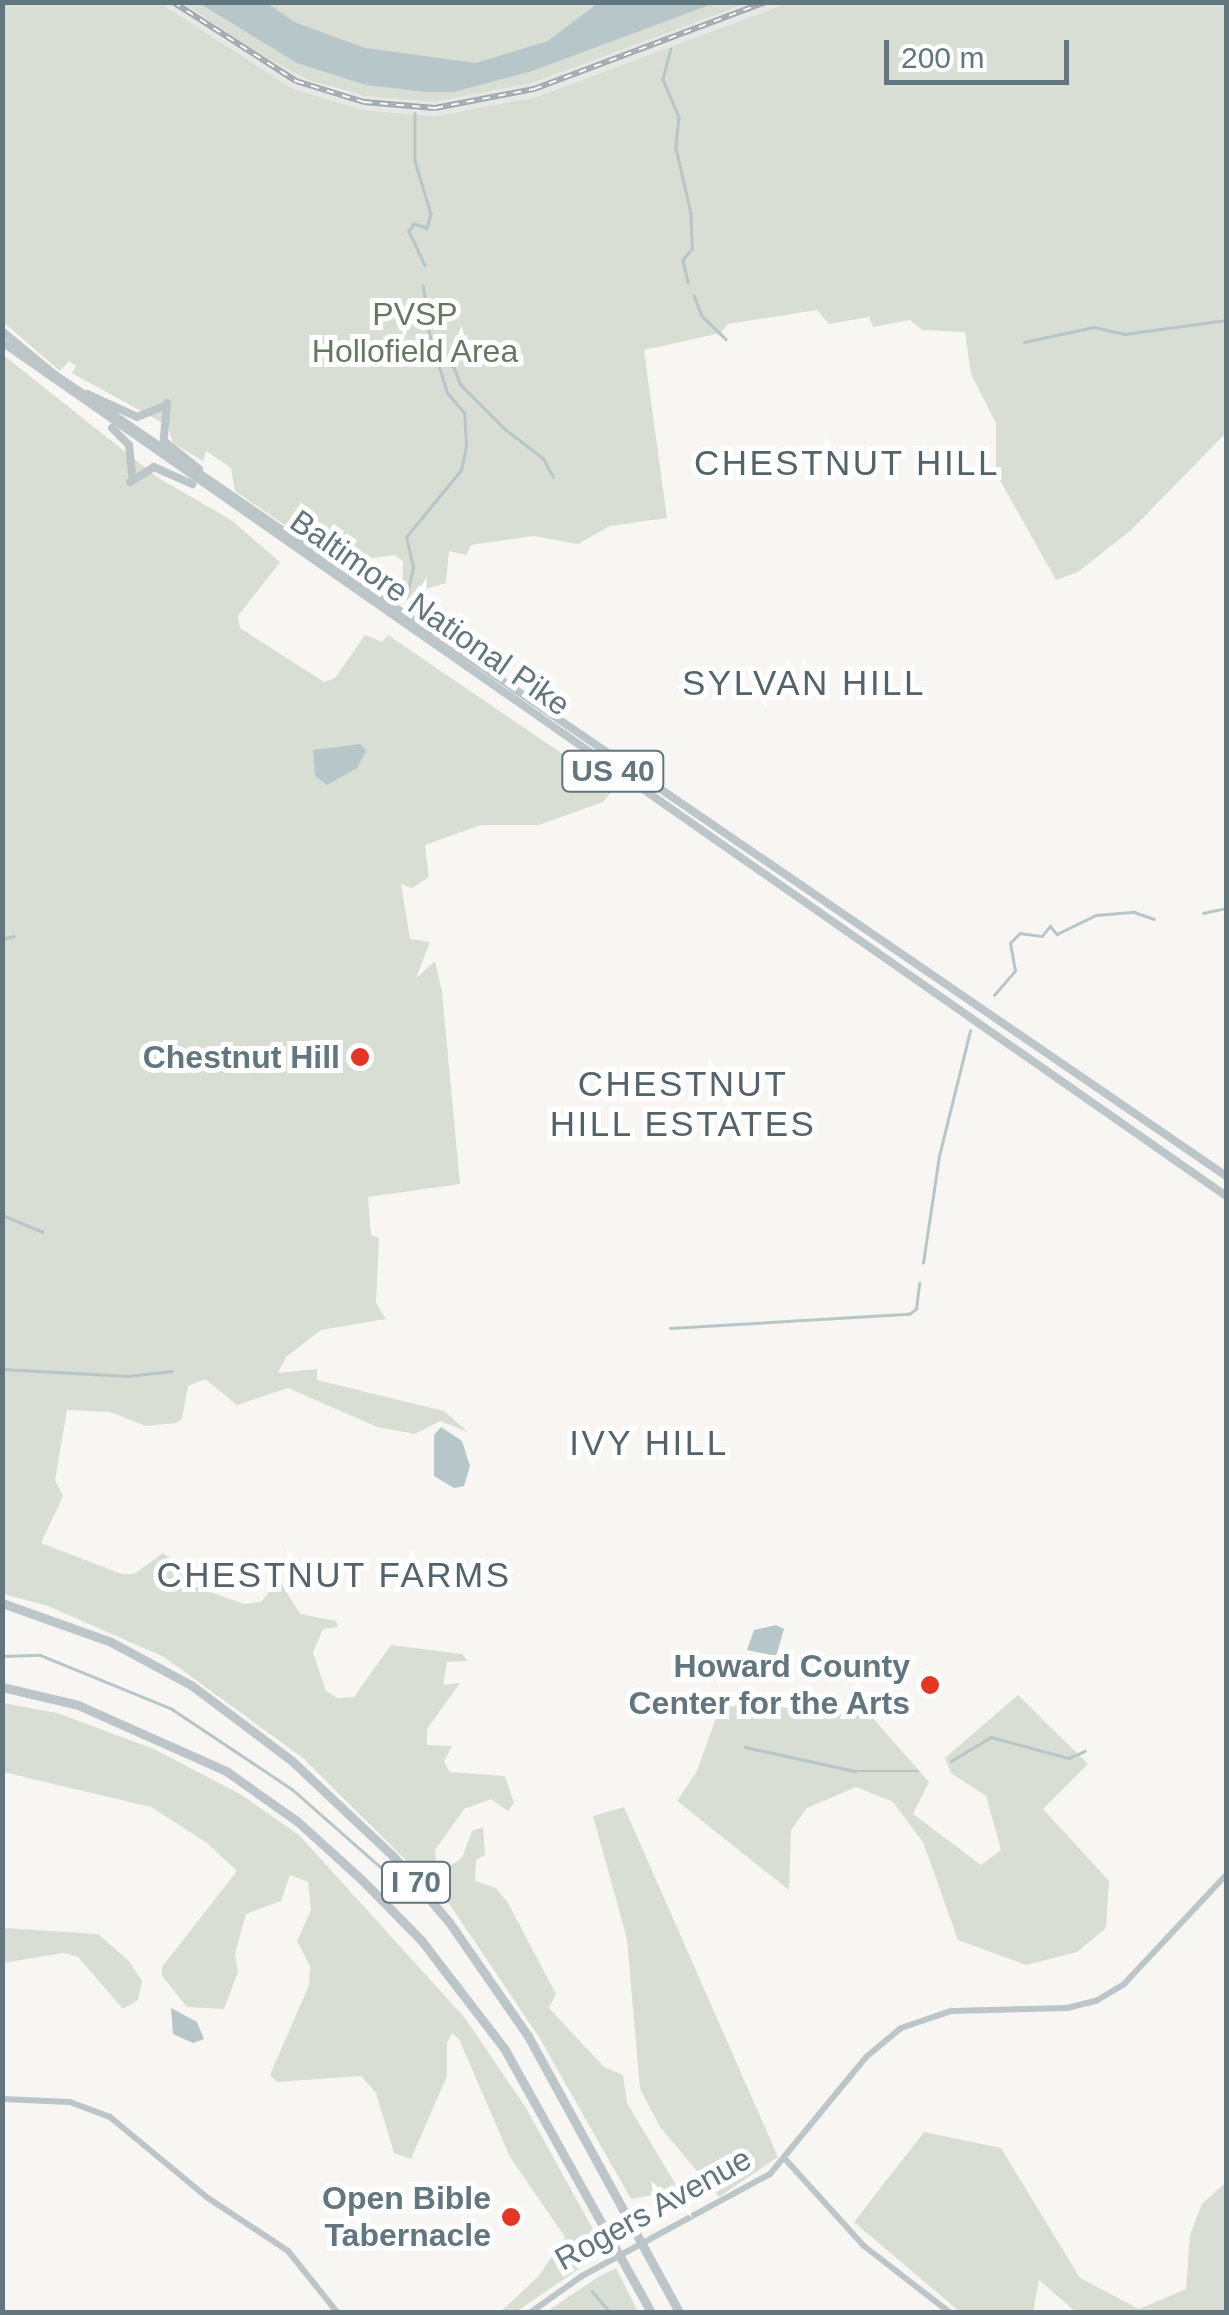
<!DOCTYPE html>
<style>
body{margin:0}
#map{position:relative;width:1229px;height:2315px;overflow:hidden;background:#f7f6f3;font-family:Helvetica,sans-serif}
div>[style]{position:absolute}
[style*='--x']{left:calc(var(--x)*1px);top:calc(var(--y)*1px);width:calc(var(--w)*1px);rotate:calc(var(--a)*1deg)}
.built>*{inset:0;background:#e7e8e6}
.green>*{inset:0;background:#d9ded4}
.water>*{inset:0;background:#b7c6c8}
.stream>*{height:2.5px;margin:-1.25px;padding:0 1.25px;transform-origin:1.25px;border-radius:1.25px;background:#b7c6c8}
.secondary>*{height:6px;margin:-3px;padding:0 3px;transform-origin:3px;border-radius:3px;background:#bcc5c8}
.primary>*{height:8px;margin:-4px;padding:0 4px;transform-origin:4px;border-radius:4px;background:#bcc5c8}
.highway>*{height:9px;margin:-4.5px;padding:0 4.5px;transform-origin:4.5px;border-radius:4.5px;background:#bcc5c8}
.rail>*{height:6px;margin-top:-3px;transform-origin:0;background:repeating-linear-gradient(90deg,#fff 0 8px,#a0a9ad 0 16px);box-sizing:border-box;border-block:2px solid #a0a9ad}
.dots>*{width:28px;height:28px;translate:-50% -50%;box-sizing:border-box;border:5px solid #fff;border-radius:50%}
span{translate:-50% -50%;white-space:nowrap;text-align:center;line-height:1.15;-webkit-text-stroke:10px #fff;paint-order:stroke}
.shield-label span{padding:2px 8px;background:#fff;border:2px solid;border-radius:8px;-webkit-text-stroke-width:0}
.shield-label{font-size:30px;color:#61767e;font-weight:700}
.park-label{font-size:32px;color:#677760}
.street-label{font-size:32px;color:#61767e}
.poi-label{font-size:32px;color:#61767e;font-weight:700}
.right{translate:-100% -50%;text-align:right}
.neighbourhood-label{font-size:35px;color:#536369;letter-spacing:2.5px}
.frame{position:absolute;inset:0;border:5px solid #61767e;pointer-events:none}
.scale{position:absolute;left:884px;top:40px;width:185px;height:45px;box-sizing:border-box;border:5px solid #61767e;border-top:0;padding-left:12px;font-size:30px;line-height:35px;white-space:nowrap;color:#61767e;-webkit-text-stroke:8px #fff;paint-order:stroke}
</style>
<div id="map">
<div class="built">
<i style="clip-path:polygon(160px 3px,184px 3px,250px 50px,311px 81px,346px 92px,435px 102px,532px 83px,748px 3px,788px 3px,536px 97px,435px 116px,363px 110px,293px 89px)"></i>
</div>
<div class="green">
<i style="clip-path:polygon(3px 3px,160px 3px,293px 89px,363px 110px,435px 116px,536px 97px,788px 3px,1226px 3px,1226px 433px,1131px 530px,1078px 572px,1056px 580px,996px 473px,996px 423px,971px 374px,965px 332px,922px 330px,910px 320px,873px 327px,869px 317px,829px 324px,817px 310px,728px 324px,721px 333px,644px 350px,667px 518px,610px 526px,578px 544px,533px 536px,471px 545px,466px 555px,449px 551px,446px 583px,415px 592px,402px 605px,403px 561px,394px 555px,365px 559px,369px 564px,361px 571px,330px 548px,315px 546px,235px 491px,231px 468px,206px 451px,203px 461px,173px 443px,168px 426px,72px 373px,76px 366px,69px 361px,60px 371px,3px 322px)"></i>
<i style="clip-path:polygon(184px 3px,748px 3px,532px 83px,435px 102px,365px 96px,311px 81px,250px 50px)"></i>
<i style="clip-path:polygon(2px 354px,157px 477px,231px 520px,280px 562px,238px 616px,240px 628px,324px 682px,335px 678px,365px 635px,382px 642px,388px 635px,614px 789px,603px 802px,539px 825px,481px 825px,425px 845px,429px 877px,412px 888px,401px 884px,410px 939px,430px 942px,416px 978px,435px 961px,442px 992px,460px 1184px,368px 1197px,371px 1235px,379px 1238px,376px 1303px,386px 1319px,321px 1330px,286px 1357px,278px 1373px,317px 1369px,317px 1380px,444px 1411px,468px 1432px,440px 1421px,415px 1434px,377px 1427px,288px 1388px,237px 1405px,205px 1379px,188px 1386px,182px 1419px,176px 1423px,146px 1426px,110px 1412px,67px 1410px,55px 1480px,63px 1496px,41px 1543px,122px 1574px,134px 1574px,163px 1553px,186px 1570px,185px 1583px,244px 1604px,261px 1602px,279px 1580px,300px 1614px,336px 1621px,338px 1627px,323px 1629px,313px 1652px,326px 1691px,337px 1698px,354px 1697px,391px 1645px,462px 1654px,468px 1661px,447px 1662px,443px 1685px,460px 1683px,427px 1729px,427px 1745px,452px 1746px,444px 1762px,450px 1772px,505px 1776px,514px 1803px,508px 1811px,491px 1799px,464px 1809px,435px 1850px,436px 1861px,448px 1867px,462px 1858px,472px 1831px,483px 1827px,485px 1855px,476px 1860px,475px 1881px,496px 1888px,508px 1903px,556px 1994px,549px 2008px,604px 2067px,623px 2075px,627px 2103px,679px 2190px,631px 2199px,539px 2037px,448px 1902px,303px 1758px,164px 1657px,48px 1606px,3px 1594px)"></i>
<i style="clip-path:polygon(1018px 1695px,1088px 1764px,1043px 1809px,1109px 1881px,1106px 1928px,1077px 1952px,1026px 1965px,958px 1940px,923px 1842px,893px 1802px,856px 1787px,807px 1808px,791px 1830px,789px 1890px,677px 1801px,697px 1771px,722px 1701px,872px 1717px,929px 1782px,913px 1814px,981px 1865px,1001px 1850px,986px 1796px,951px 1773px,945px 1758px)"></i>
<i style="clip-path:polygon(3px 1703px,57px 1713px,154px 1749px,240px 1794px,299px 1835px,465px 2018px,526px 2108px,605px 2251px,516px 2312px,500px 2312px,538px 2277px,565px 2237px,510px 2157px,459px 2039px,452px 2033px,447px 2043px,447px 2076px,411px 2159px,394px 2153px,376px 2093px,361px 2076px,277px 2082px,270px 2075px,309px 1985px,310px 1966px,297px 1941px,311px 1910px,308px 1882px,290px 1875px,281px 1901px,246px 1914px,235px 1954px,238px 1972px,224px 2009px,187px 2007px,162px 1976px,162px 1967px,237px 1871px,207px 1843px,151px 1807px,3px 1772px)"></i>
<i style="clip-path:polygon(624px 1807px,778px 2157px,719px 2197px,660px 2127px,640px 2089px,627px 1939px,593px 1816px)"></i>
<i style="clip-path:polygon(3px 1928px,98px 1934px,129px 1961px,142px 1981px,138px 2000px,123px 2009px,78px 1957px,64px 1953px,3px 1963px)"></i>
<i style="clip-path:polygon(924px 2132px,1001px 2148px,1080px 2278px,1139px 2309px,1186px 2289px,1190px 2235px,1202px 2204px,1226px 2182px,1226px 2312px,1076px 2312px,1039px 2280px,1033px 2312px,960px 2312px,854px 2222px)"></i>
<i style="clip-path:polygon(616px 2268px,638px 2312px,546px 2312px,598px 2277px)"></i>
</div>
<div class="water">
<i style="clip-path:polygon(199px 3px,267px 3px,294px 22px,365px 48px,476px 63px,548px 41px,598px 3px,715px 3px,532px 71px,454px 92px,426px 92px,366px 85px,297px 63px)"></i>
<i style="clip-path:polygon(361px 744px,366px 751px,357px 768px,327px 785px,315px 776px,313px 750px)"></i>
<i style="clip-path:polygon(441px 1427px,462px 1441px,470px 1466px,464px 1486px,454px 1488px,434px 1476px,434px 1435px)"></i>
<i style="clip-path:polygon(776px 1625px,784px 1629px,776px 1656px,747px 1650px,754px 1630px)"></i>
<i style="clip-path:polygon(171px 2008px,197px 2022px,204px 2039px,193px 2043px,173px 2034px)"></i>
</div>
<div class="stream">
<i style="--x:671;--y:49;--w:31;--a:105"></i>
<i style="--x:663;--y:79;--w:41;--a:67.2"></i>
<i style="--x:679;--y:117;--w:31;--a:96"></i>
<i style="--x:676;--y:148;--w:67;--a:77"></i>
<i style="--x:691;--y:213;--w:36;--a:88"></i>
<i style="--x:692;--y:249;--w:14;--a:129"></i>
<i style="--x:683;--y:260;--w:23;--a:77"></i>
<i style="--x:415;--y:113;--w:48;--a:90"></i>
<i style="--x:415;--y:161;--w:55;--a:73.2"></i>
<i style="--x:431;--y:214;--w:15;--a:106"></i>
<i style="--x:427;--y:228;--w:14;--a:-163"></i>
<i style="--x:414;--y:224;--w:9;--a:126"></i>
<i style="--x:409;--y:231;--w:38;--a:65"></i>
<i style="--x:694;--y:295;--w:22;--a:69"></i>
<i style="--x:702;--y:316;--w:33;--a:44"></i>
<i style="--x:1024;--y:342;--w:72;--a:-12.1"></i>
<i style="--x:1094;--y:327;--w:31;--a:13"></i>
<i style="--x:1124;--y:334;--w:103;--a:-7.8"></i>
<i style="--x:441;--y:361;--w:14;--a:25"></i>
<i style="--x:454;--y:367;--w:19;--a:69"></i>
<i style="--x:461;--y:385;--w:62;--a:45"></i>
<i style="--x:505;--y:429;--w:48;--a:37.3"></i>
<i style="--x:543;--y:458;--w:21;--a:61"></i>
<i style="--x:407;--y:594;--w:28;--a:-77"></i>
<i style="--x:413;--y:567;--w:31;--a:-103"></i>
<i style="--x:406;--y:537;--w:87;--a:-50.6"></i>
<i style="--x:461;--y:470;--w:24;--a:-78"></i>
<i style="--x:466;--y:447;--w:34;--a:-93"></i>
<i style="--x:464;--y:413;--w:26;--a:-130"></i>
<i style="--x:447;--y:393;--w:62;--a:-107"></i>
<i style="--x:429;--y:334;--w:48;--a:-97.1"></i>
<i style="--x:1203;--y:913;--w:24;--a:-12"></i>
<i style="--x:2;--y:939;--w:12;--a:-14"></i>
<i style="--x:994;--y:995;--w:32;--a:-49"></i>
<i style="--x:1015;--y:971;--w:28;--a:-100"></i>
<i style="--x:1010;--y:943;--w:14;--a:-45"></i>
<i style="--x:1020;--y:933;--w:22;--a:8"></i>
<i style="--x:1042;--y:936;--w:13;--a:-51"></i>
<i style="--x:1050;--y:926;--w:11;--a:49"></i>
<i style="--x:1057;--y:934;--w:43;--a:-26"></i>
<i style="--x:1096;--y:915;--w:38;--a:-5"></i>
<i style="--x:1134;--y:912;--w:21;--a:19"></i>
<i style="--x:2;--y:1215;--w:44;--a:22.5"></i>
<i style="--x:923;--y:1263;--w:108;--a:-81.5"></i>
<i style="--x:939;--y:1156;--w:129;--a:-76.1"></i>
<i style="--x:670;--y:1328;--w:239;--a:-3.4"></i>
<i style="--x:909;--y:1314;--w:9;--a:-36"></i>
<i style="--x:916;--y:1309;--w:26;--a:-83"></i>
<i style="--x:2;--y:1369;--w:126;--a:3.2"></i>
<i style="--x:128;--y:1376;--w:44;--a:-6.5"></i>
<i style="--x:2;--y:1656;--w:38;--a:-2"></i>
<i style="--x:40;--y:1655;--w:143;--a:22.2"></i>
<i style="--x:172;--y:1709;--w:144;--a:33.7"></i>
<i style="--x:292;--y:1789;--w:145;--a:41.4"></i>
<i style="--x:745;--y:1747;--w:113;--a:12.3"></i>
<i style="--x:855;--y:1771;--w:63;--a:0"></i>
<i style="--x:951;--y:1761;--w:47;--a:-31"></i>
<i style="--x:991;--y:1737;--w:81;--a:15.1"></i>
<i style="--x:1069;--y:1758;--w:17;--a:-24"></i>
<i style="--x:592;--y:2291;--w:28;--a:49"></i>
</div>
<div class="secondary">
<i style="--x:2;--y:2099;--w:68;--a:2.5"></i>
<i style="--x:70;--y:2102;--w:43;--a:20.6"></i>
<i style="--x:110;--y:2117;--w:127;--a:39.6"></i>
<i style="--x:208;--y:2198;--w:96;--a:33.5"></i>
<i style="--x:288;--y:2251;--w:78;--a:51.2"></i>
<i style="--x:786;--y:2160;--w:116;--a:47.8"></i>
<i style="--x:864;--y:2246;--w:108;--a:37.8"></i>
<i style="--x:531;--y:2312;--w:62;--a:-35.2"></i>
<i style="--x:582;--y:2276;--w:214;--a:-28.5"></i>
<i style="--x:770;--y:2174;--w:151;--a:-50.6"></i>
<i style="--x:866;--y:2057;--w:45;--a:-39.6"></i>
<i style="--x:901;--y:2028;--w:53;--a:-18.8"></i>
<i style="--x:951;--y:2011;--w:116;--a:-1.5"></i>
<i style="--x:1067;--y:2008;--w:30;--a:-14"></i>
<i style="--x:1096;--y:2001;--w:33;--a:-31"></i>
<i style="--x:1124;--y:1984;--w:149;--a:-46.9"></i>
</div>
<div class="primary">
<i style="--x:2;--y:331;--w:67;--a:39.6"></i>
<i style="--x:54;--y:374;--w:1420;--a:34.38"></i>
<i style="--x:2;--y:342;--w:1492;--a:34.9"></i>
<i style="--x:87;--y:394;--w:55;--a:24.7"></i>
<i style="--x:137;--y:417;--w:29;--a:-22"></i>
<i style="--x:167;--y:403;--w:38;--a:95"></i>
<i style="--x:164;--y:441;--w:45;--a:38.7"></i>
<i style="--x:112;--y:428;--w:24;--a:45"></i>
<i style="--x:129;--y:445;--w:31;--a:84"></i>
<i style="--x:130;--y:482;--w:28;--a:-32"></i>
<i style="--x:154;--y:467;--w:42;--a:24.1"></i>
</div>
<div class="highway">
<i style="--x:2;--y:1603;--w:116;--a:19.7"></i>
<i style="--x:111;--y:1642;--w:91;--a:28.3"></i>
<i style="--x:191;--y:1685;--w:125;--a:36.9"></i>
<i style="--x:291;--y:1760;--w:140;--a:43.3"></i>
<i style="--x:393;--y:1856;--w:87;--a:49.7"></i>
<i style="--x:449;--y:1922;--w:139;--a:55.3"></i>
<i style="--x:528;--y:2036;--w:315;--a:61.3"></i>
<i style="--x:2;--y:1687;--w:78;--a:13.3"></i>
<i style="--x:78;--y:1705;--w:162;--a:24"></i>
<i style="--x:226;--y:1771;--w:87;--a:35.2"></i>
<i style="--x:297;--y:1821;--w:88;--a:42.2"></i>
<i style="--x:362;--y:1880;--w:84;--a:45.5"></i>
<i style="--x:421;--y:1940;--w:136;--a:52.5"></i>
<i style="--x:504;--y:2048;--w:302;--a:60.9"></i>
</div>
<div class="rail">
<i style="--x:173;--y:2;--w:146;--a:32.7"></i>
<i style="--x:296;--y:81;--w:71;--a:17.2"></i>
<i style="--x:364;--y:102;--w:71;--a:4.8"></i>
<i style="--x:435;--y:108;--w:101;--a:-10.9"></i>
<i style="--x:534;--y:89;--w:247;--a:-20.6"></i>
</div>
<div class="dots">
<i style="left:360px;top:1057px;background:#e53625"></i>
<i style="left:930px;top:1685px;background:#e53625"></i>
<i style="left:511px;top:2217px;background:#e53625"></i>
</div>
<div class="shield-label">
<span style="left:613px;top:771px">US 40</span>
<span style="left:416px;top:1882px">I 70</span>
</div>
<div class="park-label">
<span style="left:415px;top:333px">PVSP<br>Hollofield Area</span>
</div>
<div class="street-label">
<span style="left:430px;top:613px;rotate:35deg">Baltimore National Pike</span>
<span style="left:653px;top:2209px;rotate:-29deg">Rogers Avenue</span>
</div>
<div class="poi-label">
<span class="right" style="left:340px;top:1057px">Chestnut Hill</span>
<span class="right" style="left:910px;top:1685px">Howard County<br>Center for the Arts</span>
<span class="right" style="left:491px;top:2217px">Open Bible<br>Tabernacle</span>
</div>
<div class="neighbourhood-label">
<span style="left:847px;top:463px">CHESTNUT HILL</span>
<span style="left:804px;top:683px">SYLVAN HILL</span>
<span style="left:683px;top:1104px">CHESTNUT<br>HILL ESTATES</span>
<span style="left:649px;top:1443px">IVY HILL</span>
<span style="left:334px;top:1575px">CHESTNUT FARMS</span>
</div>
<div class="frame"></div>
<div class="scale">200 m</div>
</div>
